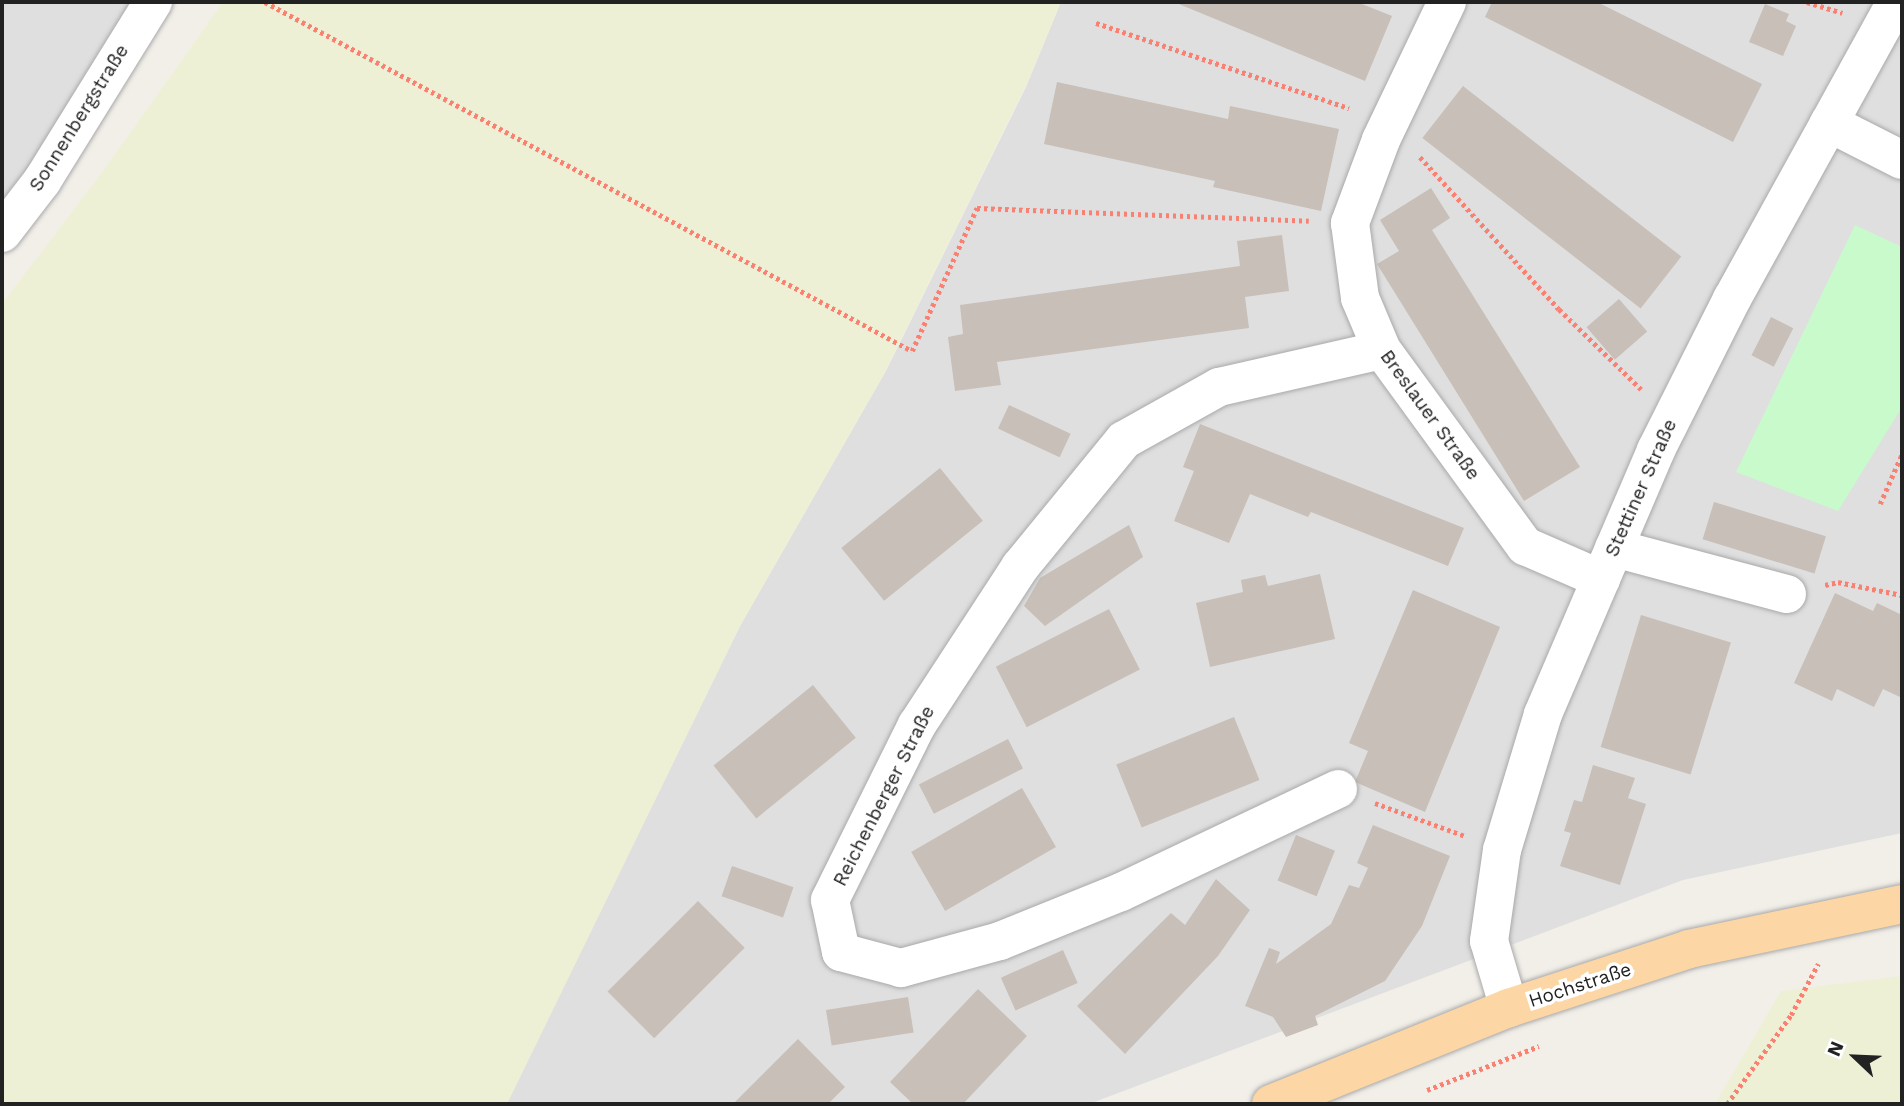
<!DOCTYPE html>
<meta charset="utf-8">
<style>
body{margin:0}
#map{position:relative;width:1904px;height:1106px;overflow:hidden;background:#f2efe9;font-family:"Work Sans",sans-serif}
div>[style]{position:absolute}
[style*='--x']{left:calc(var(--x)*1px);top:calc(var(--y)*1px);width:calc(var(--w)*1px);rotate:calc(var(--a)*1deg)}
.residential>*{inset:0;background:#e0dfdf}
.farmland>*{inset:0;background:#eef0d5}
.park>*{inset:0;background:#c8facc}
.building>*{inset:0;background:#c7bfb8;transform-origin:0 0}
.path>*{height:4.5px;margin-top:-2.25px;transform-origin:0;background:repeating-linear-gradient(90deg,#fa8072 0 3.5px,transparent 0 7px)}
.roads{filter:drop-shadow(0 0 2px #a9a9a9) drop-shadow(0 0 2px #a9a9a9)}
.minor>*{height:38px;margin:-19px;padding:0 19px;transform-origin:19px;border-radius:19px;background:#fff}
.major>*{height:38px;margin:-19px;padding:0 19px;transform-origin:19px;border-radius:19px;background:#fcd6a4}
span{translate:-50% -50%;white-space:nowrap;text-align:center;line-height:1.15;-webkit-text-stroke:7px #fff;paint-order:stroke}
.street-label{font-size:19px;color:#222}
.frame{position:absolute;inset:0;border:4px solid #222;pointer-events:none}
.north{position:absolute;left:1820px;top:1022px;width:70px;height:70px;-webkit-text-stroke:5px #fff;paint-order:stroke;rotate:293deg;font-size:19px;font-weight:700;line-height:28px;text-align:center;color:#222}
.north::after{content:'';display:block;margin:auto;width:24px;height:32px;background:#222;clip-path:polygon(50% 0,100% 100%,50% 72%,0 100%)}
</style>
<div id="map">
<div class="residential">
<i style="clip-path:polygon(2px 2px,159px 2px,2px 200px)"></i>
<i style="clip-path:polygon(1061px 2px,1902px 2px,1902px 833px,1683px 880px,1089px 1104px,506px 1104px,740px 626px,887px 369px,1026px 87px)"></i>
</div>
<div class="farmland">
<i style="clip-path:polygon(223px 2px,1061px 2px,1029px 79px,884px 374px,740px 626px,507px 1104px,2px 1104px,2px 304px,106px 167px)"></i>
<i style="clip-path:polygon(1902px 976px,1902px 1104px,1715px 1104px,1781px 991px)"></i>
</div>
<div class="park">
<i style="clip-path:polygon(1855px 225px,1902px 247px,1902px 407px,1838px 511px,1736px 472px)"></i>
</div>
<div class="building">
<i style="clip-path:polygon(1174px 2px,1357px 2px,1392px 16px,1365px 81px)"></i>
<i style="clip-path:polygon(1492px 2px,1597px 2px,1762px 84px,1733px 142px,1485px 17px)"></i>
<i style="clip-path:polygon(1765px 4px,1789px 14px,1786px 21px,1796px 26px,1783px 56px,1749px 42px)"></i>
<i style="clip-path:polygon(1057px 82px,1228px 119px,1230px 106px,1339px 129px,1321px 211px,1213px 187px,1215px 181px,1044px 144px)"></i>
<i style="left:1463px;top:86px;width:277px;height:66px;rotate:38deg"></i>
<i style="clip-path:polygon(1431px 188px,1450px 218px,1432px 230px,1580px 467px,1524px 501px,1377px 264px,1399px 251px,1380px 220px)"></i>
<i style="clip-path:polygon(1282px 235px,1289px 291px,1245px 297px,1249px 328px,997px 362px,1001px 385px,955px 391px,948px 337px,963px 334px,960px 305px,1240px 266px,1237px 241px)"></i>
<i style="left:1619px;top:299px;width:43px;height:43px;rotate:49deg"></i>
<i style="left:1771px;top:317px;width:25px;height:43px;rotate:27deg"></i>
<i style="left:1009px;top:405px;width:68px;height:26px;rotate:25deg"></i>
<i style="clip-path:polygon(1200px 424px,1464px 528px,1448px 566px,1311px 512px,1308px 517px,1250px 494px,1229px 543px,1174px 521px,1194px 471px,1183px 467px)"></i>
<i style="left:940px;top:468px;width:68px;height:127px;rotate:51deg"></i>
<i style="left:1714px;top:502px;width:117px;height:39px;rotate:17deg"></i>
<i style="clip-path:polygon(1129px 525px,1143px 557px,1045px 626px,1024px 606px,1040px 578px)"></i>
<i style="clip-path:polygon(1320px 574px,1335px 639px,1210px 667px,1196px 603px,1243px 592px,1241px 580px,1265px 575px,1268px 586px)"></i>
<i style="clip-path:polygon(1413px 590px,1500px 627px,1425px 812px,1355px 782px,1368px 751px,1349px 743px)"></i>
<i style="clip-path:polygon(1835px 593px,1873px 611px,1877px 603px,1902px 615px,1902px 698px,1883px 689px,1874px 707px,1837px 689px,1832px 701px,1794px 683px)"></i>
<i style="left:1109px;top:609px;width:68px;height:127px;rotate:63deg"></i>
<i style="left:1641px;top:615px;width:94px;height:138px;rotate:17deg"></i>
<i style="left:813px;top:685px;width:68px;height:128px;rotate:51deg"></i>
<i style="left:1234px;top:717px;width:68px;height:127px;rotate:68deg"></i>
<i style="left:1008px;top:739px;width:33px;height:100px;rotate:63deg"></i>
<i style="clip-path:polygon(1593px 765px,1635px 778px,1628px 798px,1646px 804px,1620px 885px,1560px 866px,1571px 833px,1564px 831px,1574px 800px,1582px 802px)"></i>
<i style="left:1022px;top:788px;width:68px;height:128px;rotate:60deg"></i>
<i style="clip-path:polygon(1373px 825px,1450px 856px,1422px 926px,1385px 981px,1315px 1016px,1318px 1025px,1286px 1037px,1273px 1017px,1245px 1006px,1269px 948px,1280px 952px,1276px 964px,1331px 924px,1349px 885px,1359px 888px,1368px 868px,1357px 863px)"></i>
<i style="left:1296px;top:835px;width:42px;height:49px;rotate:22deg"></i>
<i style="left:732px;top:866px;width:65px;height:32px;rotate:19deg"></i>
<i style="clip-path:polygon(1216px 879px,1250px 910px,1218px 956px,1125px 1054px,1077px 1006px,1171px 913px,1185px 925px)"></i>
<i style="left:698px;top:901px;width:66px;height:128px;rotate:45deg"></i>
<i style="left:1063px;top:950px;width:36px;height:68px;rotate:66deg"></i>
<i style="clip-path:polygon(978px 989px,1027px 1036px,963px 1104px,913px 1104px,890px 1082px)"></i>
<i style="left:908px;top:997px;width:36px;height:83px;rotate:81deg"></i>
<i style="clip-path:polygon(798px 1039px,845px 1087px,828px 1104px,733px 1104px)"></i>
</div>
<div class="path">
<i style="--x:265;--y:2;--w:735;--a:28.34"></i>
<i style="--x:912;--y:351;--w:157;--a:-65.6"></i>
<i style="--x:977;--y:208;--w:332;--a:2.2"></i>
<i style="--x:1807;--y:2;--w:37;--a:17"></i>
<i style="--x:1096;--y:23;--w:267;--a:18.6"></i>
<i style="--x:1420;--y:157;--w:206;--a:47.6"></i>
<i style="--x:1559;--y:309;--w:115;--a:44.3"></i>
<i style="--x:1880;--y:504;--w:55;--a:-66.3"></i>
<i style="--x:1825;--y:585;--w:13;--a:-13"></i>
<i style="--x:1838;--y:582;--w:65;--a:11.5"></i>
<i style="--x:1375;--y:803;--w:96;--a:20.1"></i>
<i style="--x:1427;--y:1090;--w:120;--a:-21.4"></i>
<i style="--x:1727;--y:1104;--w:110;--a:-54.3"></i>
<i style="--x:1791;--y:1015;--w:58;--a:-62.1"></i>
</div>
<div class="roads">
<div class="minor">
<i style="--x:1447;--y:2;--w:153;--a:115.6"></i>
<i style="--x:1381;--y:140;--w:89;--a:110.5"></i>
<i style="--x:1350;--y:223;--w:76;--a:82.4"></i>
<i style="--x:1360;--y:298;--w:56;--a:67.1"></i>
<i style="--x:1382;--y:350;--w:243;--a:53.9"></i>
<i style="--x:1525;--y:546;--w:83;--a:23.5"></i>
<i style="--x:1829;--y:123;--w:82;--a:26.9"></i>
<i style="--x:2;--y:233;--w:66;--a:-52.4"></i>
<i style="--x:42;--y:181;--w:211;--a:-58.2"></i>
<i style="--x:1614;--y:548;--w:179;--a:14.9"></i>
<i style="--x:1338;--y:789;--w:240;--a:154.6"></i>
<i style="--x:1121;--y:892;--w:131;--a:158"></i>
<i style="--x:1000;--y:941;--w:103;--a:164.7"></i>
<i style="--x:901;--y:968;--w:62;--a:-165.1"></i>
<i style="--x:841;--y:952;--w:53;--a:-101.9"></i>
<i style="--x:830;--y:900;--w:195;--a:-63.6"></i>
<i style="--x:917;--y:725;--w:189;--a:-56.9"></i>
<i style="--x:1020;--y:567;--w:164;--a:-50.7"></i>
<i style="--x:1124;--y:440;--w:109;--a:-29.2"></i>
<i style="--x:1219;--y:387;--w:167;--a:-12.8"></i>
<i style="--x:1509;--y:1008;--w:70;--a:-106.6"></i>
<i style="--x:1489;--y:941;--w:92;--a:-81.9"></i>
<i style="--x:1502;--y:850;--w:142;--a:-73.2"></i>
<i style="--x:1543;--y:714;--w:287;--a:-66.8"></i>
<i style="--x:1656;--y:450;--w:169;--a:-63.3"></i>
<i style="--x:1732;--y:299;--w:339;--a:-61.1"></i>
</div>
<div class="major">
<i style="--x:1271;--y:1104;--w:257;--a:-22"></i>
<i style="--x:1509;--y:1008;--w:189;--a:-18.1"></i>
<i style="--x:1689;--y:949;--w:218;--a:-11.9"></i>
</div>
</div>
<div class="street-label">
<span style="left:79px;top:118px;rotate:-58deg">Sonnenbergstraße</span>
<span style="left:1430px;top:415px;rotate:54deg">Breslauer Straße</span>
<span style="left:1641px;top:488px;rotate:-66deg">Stettiner Straße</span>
<span style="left:884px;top:796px;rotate:-63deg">Reichenberger Straße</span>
<span style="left:1580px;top:985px;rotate:-18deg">Hochstraße</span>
</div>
<div class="frame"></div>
<div class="north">N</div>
</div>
